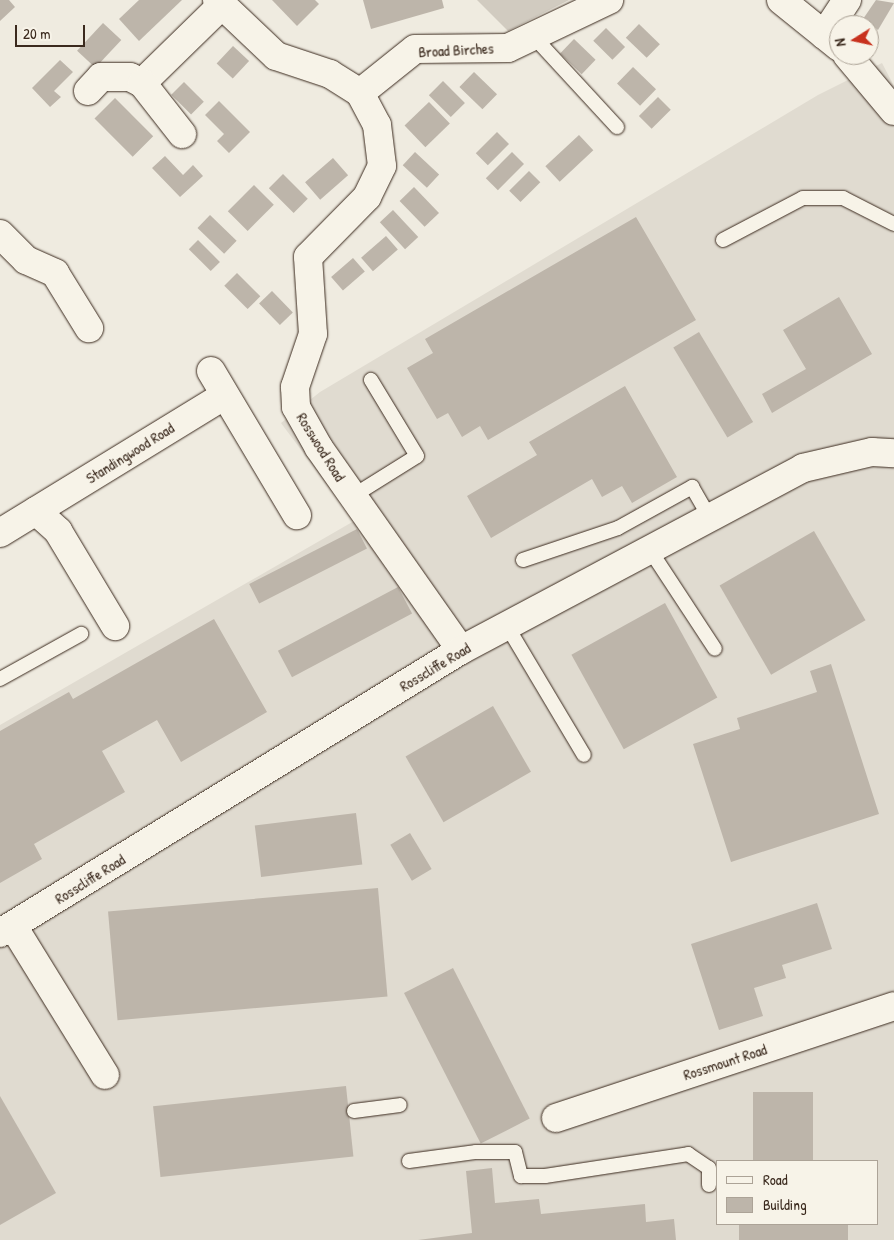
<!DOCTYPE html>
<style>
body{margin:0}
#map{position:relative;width:894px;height:1240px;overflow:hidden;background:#efebe0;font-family:"Patrick Hand",sans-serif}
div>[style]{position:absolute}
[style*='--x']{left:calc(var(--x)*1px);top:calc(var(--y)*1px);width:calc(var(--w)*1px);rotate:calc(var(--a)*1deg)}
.built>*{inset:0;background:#e0dbd0}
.green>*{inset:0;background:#d1cbc0}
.building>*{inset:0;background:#bdb5aa;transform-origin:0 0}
.roads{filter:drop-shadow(0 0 1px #3b2a1e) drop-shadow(0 0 1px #3b2a1e)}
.service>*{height:14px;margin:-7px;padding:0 7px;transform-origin:7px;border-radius:7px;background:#f7f3e8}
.minor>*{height:28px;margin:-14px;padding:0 14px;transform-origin:14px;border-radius:14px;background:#f7f3e8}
span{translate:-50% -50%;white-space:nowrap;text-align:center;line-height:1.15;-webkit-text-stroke:4px #f7f3e8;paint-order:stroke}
.street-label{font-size:15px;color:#3b2a1e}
.legend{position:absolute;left:716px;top:1160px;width:162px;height:65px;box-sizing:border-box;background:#f7f3e8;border:1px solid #aca397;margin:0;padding:6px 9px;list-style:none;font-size:15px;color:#3b2a1e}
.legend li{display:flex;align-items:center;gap:10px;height:25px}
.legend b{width:25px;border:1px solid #aca397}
.north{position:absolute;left:829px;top:15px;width:50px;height:50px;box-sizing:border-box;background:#f7f3e8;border:1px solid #aca397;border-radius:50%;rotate:260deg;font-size:14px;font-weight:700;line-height:20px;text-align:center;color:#3b2a1e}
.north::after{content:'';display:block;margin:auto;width:18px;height:22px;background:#c8321e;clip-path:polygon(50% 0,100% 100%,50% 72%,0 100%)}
.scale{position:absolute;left:15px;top:25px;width:70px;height:22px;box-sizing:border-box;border:2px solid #3b2a1e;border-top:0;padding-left:6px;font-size:15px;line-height:18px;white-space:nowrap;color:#3b2a1e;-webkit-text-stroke:4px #f7f3e8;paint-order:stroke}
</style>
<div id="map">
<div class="built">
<i style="clip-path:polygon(evenodd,882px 63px,894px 86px,894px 1240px,0 1240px,0 725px,354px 521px,281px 423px,320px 392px,818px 95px,882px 63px,718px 1161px,878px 1161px,878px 1224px,718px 1224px,718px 1161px)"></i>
</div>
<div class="green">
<i style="clip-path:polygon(477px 0,569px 0,508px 31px)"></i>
</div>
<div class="building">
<i style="clip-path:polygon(0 0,9px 0,15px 7px,0 21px)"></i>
<i style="clip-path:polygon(139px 0,182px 0,139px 41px,119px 19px)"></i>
<i style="clip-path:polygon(272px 0,315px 0,319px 4px,297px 26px)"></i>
<i style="clip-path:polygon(363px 0,442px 0,444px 8px,371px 29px)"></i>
<i style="clip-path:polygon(876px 0,894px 3px,878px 30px,863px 19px)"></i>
<i style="left:103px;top:23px;width:25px;height:38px;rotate:43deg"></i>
<i style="left:639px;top:24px;width:29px;height:19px;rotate:44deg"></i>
<i style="left:606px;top:28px;width:27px;height:18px;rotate:45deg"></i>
<i style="left:574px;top:39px;width:30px;height:20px;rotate:44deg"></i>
<i style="left:233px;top:46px;width:22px;height:24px;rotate:43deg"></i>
<i style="clip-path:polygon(60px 60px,73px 72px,54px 91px,61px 97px,50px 107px,32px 88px)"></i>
<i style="left:633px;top:67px;width:32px;height:23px;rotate:44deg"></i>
<i style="left:474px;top:72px;width:32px;height:21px;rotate:44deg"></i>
<i style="left:443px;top:81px;width:31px;height:20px;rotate:45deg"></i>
<i style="left:184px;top:82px;width:28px;height:18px;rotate:45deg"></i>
<i style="left:658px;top:97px;width:18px;height:27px;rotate:45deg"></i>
<i style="left:115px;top:98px;width:54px;height:29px;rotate:45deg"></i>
<i style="clip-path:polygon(219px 101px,250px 132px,229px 153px,217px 141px,224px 134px,205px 115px)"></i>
<i style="left:429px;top:102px;width:30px;height:34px;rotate:46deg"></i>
<i style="left:497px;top:132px;width:17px;height:30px;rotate:45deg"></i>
<i style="left:579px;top:135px;width:21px;height:46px;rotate:47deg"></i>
<i style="left:415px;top:152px;width:33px;height:18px;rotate:43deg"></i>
<i style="left:512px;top:152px;width:17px;height:37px;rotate:45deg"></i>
<i style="clip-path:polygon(165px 156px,183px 175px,193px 165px,203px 176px,180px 197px,152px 168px)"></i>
<i style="left:333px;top:158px;width:23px;height:37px;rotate:49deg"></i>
<i style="left:529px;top:171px;width:16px;height:28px;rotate:45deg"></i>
<i style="left:283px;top:174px;width:35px;height:20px;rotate:45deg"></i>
<i style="left:254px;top:185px;width:28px;height:37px;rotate:45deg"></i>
<i style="left:414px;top:187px;width:36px;height:20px;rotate:46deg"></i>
<i style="left:393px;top:210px;width:37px;height:18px;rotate:47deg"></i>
<i style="left:210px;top:215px;width:37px;height:18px;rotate:44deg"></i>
<i style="clip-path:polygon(636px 217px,696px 320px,488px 440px,480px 426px,462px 437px,448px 413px,437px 419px,407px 368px,433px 353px,425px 339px)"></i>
<i style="left:386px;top:236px;width:18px;height:33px;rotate:49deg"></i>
<i style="left:198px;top:240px;width:31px;height:13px;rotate:45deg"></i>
<i style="left:353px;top:258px;width:18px;height:29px;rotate:49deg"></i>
<i style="left:237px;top:273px;width:33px;height:18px;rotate:45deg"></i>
<i style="left:272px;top:291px;width:30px;height:18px;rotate:46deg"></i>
<i style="clip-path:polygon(839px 297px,872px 354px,772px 413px,762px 394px,806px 369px,783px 330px)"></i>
<i style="left:699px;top:332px;width:105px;height:30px;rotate:59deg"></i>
<i style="clip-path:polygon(625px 386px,677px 477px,632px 503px,622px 486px,602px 497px,592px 479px,491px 538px,467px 496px,537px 455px,529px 442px)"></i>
<i style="left:357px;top:529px;width:22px;height:121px;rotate:63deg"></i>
<i style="left:814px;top:531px;width:103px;height:109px;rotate:60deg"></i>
<i style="left:398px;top:587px;width:30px;height:136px;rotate:62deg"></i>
<i style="left:665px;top:603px;width:108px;height:107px;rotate:61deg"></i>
<i style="clip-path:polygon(214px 619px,267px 712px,181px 762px,157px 720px,102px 751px,125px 792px,34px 844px,42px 859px,0 883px,0 731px,69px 692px,73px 699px)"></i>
<i style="clip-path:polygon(831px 664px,879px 814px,731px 862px,693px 744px,740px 729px,737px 718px,817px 692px,810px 671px)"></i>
<i style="left:493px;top:706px;width:76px;height:101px;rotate:60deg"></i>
<i style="left:356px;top:813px;width:52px;height:102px;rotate:83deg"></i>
<i style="left:410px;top:833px;width:42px;height:23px;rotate:59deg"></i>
<i style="left:378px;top:888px;width:109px;height:271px;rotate:85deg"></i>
<i style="clip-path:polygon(817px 903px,832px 949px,782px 965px,786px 978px,754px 988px,763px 1016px,719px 1030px,691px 944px)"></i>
<i style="left:453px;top:968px;width:169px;height:55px;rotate:63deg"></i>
<i style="left:346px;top:1086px;width:71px;height:194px;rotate:84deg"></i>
<i style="left:753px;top:1092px;width:60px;height:69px"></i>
<i style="clip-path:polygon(0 1096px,56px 1193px,0 1225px)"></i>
<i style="clip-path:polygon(492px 1168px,495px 1203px,539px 1199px,541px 1214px,645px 1204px,646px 1222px,674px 1219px,676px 1240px,418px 1240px,472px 1233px,466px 1171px)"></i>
<i style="left:739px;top:1224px;width:109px;height:16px"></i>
</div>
<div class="roads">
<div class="service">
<i style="--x:533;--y:36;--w:124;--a:47.3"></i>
<i style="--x:723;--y:240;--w:90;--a:-27.7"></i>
<i style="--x:803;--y:198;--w:40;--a:0"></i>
<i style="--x:843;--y:198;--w:57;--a:27"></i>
<i style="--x:353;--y:496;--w:75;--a:-32"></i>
<i style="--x:417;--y:456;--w:89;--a:-121.2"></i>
<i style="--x:650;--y:550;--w:118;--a:56.7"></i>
<i style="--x:523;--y:560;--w:100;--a:-18.6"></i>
<i style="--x:618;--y:528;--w:85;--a:-29"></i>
<i style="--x:692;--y:487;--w:36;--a:60"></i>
<i style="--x:507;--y:626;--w:150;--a:59.2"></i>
<i style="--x:0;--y:679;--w:93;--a:-29.1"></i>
<i style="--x:354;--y:1111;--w:46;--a:-7.4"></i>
<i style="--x:409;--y:1161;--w:68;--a:-7.7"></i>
<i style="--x:476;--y:1152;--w:39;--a:0"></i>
<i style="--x:515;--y:1152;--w:25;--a:76"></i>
<i style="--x:521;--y:1176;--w:24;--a:0"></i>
<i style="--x:545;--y:1176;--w:145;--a:-8.7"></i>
<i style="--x:688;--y:1154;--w:25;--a:34"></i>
<i style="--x:709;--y:1168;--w:17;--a:90"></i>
</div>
<div class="minor">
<i style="--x:217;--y:0;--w:81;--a:43.5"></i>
<i style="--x:276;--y:56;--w:57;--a:18.4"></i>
<i style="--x:330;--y:74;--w:36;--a:32"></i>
<i style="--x:360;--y:93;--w:70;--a:-38.7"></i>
<i style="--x:415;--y:49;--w:93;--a:-0.6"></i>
<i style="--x:508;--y:48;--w:112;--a:-25.4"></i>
<i style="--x:781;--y:0;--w:75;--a:39"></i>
<i style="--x:824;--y:35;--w:42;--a:-56.7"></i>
<i style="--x:847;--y:55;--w:73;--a:50"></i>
<i style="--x:142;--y:83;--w:112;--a:-44.3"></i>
<i style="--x:88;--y:91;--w:19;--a:-47"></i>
<i style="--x:101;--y:77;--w:29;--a:0"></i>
<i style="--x:130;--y:77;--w:13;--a:27"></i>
<i style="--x:142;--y:83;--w:65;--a:51.9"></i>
<i style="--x:360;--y:93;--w:36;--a:62"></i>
<i style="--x:377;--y:125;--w:41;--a:83"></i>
<i style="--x:382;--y:166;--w:34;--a:116"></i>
<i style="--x:367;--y:197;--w:84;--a:134.5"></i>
<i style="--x:308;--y:257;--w:77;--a:86.3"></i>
<i style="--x:313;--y:334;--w:56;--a:108.8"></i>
<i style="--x:295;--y:387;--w:20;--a:87"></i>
<i style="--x:296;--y:407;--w:47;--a:60.7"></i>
<i style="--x:319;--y:448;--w:247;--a:54.9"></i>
<i style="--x:0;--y:234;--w:37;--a:45"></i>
<i style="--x:26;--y:260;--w:32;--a:24"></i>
<i style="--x:55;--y:273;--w:65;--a:58.3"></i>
<i style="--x:211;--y:371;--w:168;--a:59.2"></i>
<i style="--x:36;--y:511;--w:30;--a:42"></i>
<i style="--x:58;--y:531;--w:111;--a:59"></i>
<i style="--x:0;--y:533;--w:263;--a:-31.5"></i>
<i style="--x:13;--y:926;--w:175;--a:58.3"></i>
<i style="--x:0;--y:933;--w:541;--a:-31.55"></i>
<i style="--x:461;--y:650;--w:387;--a:-28"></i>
<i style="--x:803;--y:468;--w:71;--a:-13.1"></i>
<i style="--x:872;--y:452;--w:22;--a:3"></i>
<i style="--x:556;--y:1118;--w:356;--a:-18.3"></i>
</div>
</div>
<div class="street-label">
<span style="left:456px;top:50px;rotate:-3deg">Broad Birches</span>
<span style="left:321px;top:447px;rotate:58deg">Rosswood Road</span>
<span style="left:130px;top:453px;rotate:-32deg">Standingwood Road</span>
<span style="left:435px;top:667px;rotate:-31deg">Rosscliffe Road</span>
<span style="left:90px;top:879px;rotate:-32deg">Rosscliffe Road</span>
<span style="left:725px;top:1062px;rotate:-18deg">Rossmount Road</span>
</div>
<ul class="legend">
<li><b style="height:6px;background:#f7f3e8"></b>Road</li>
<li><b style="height:14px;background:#bdb5aa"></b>Building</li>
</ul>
<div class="north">N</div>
<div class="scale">20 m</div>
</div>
